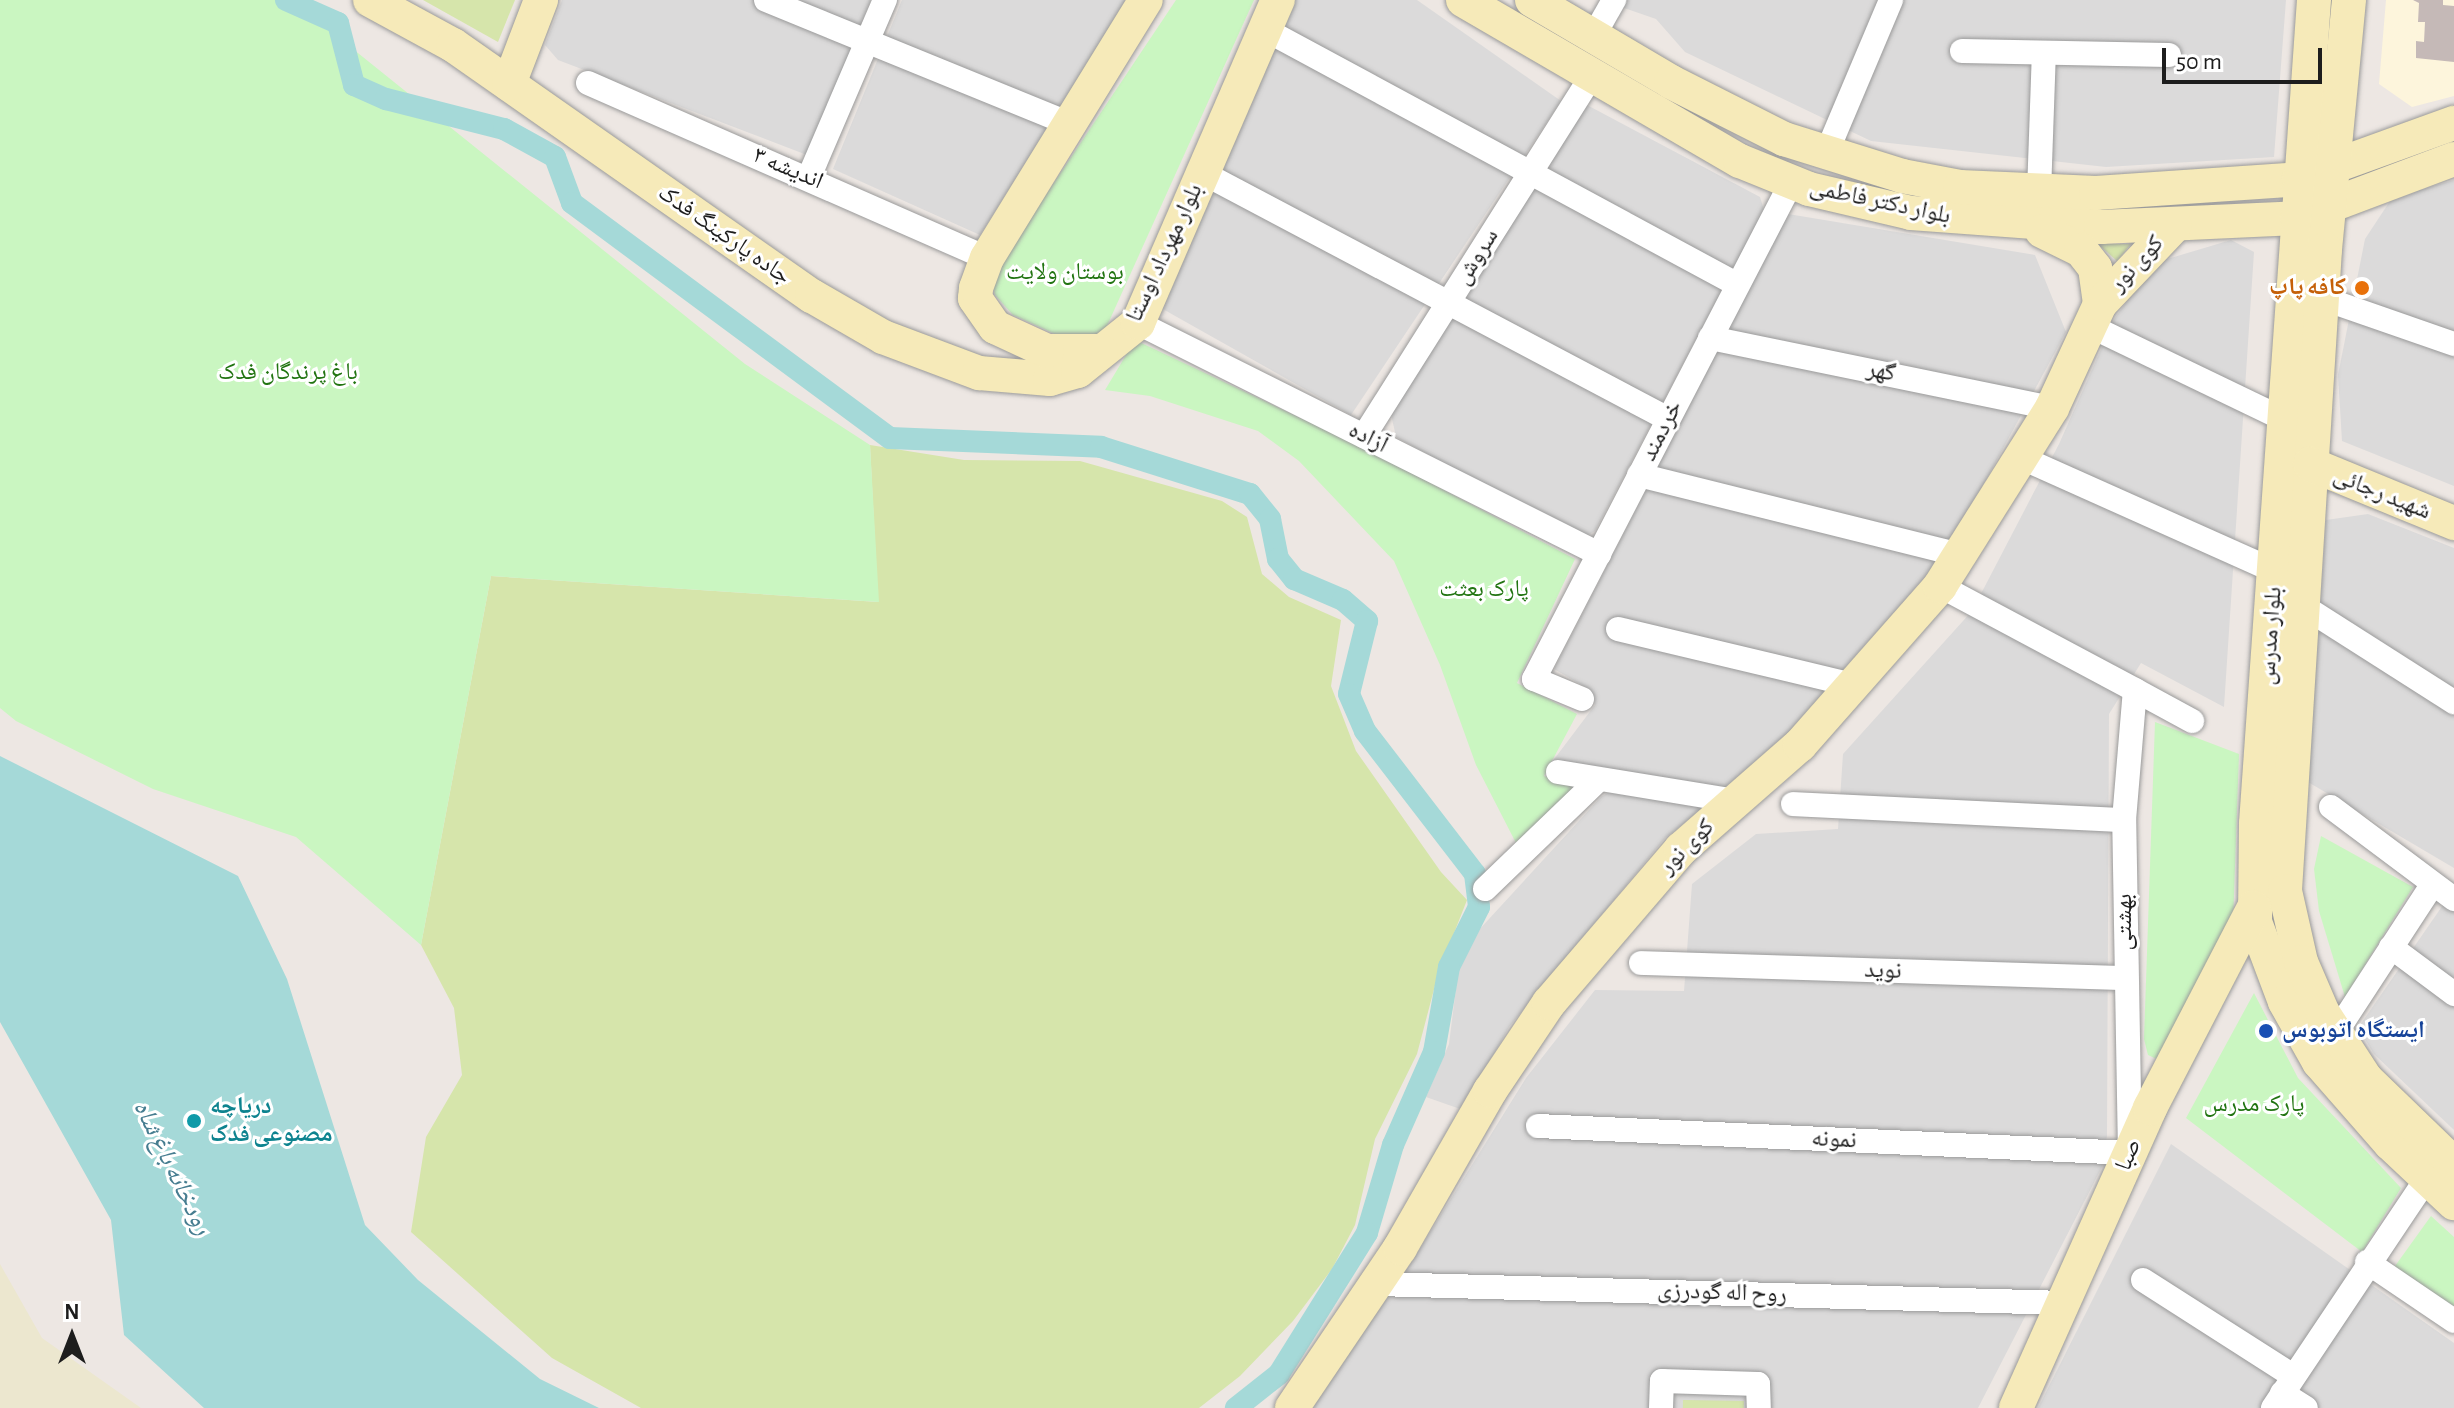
<!DOCTYPE html>
<meta charset="utf-8">
<style>
body{margin:0}
#map{position:relative;width:2454px;height:1408px;overflow:hidden;background:#ede7e3;font-family:"Alegreya Sans","Noto Naskh Arabic",sans-serif}
div>[style]{position:absolute}
[style*='--x']{left:calc(var(--x)*1px);top:calc(var(--y)*1px);width:calc(var(--w)*1px);rotate:calc(var(--a)*1deg)}
.residential>*{inset:0;background:#dbdada}
.education>*{inset:0;background:#fdf5dc}
.farmland>*{inset:0;background:#ece7cf}
.grass>*{inset:0;background:#d6e5ab;transform-origin:0 0}
.park>*{inset:0;background:#caf6c1}
.water>*{inset:0;background:#a5d9d8}
.canal>*{height:22px;margin:-11px;padding:0 11px;transform-origin:11px;border-radius:11px;background:#a5d9d8}
.building>*{inset:0;background:#c5b9b7}
.roads{filter:drop-shadow(0 0 2px #9a9a9a) drop-shadow(0 0 2px #9a9a9a)}
.street>*{height:24px;margin:-12px;padding:0 12px;transform-origin:12px;border-radius:12px;background:#fff}
.secondary>*{height:34px;margin:-17px;padding:0 17px;transform-origin:17px;border-radius:17px;background:#f6eab9}
.dots>*{width:22px;height:22px;translate:-50% -50%;box-sizing:border-box;border:4px solid #fff;border-radius:50%}
span{translate:-50% -50%;white-space:nowrap;text-align:center;line-height:1.15;-webkit-text-stroke:6px #fff;paint-order:stroke}
.street-label{font-size:24px;color:#1d1d1d}
.park-label{font-size:24px;color:#217411}
.food-label{font-size:24px;color:#c56008;font-weight:700}
.right{translate:-100% -50%;text-align:right}
.transit-label{font-size:24px;color:#164399;font-weight:700}
.left{translate:0 -50%;text-align:left}
.culture-label{font-size:24px;color:#0d838f;font-weight:700}
.water-label{font-size:26px;color:#467d90;font-style:italic}
.north{position:absolute;left:32px;top:1296px;width:80px;height:80px;-webkit-text-stroke:6px #fff;paint-order:stroke;rotate:0deg;font-size:22px;font-weight:700;line-height:32px;text-align:center;color:#1d1d1d}
.north::after{content:'';display:block;margin:auto;width:28px;height:36px;background:#1d1d1d;clip-path:polygon(50% 0,100% 100%,50% 72%,0 100%)}
.scale{position:absolute;left:2162px;top:48px;width:160px;height:36px;box-sizing:border-box;border:4px solid #1d1d1d;border-top:0;padding-left:10px;font-size:24px;line-height:28px;white-space:nowrap;color:#1d1d1d;-webkit-text-stroke:6px #fff;paint-order:stroke}
</style>
<div id="map">
<div class="residential">
<i style="clip-path:polygon(562px 0,871px 0,807px 155px,558px 60px,545px 45px)"></i>
<i style="clip-path:polygon(902px 0,1128px 0,980px 235px,833px 169px)"></i>
<i style="clip-path:polygon(1292px 0,1417px 0,1561px 101px,1351px 415px,1161px 308px)"></i>
<i style="clip-path:polygon(1601px 0,2286px 0,2274px 157px,2106px 167px,1871px 141px,1685px 52px,1656px 19px)"></i>
<i style="clip-path:polygon(1587px 105px,1760px 197px,1764px 210px,1595px 531px,1583px 538px,1396px 437px,1391px 414px)"></i>
<i style="clip-path:polygon(2454px 180px,2454px 486px,2342px 441px,2338px 375px,2365px 239px,2392px 198px)"></i>
<i style="clip-path:polygon(1788px 214px,2035px 255px,2066px 332px,1934px 576px,1802px 732px,1665px 838px,1509px 1027px,1463px 1110px,1426px 1097px,1449px 1044px,1459px 964px,1477px 932px,1601px 797px,1636px 776px,1552px 762px,1595px 705px,1589px 689px,1554px 669px)"></i>
<i style="clip-path:polygon(2231px 240px,2254px 252px,2224px 707px,2141px 663px,2109px 714px,2107px 1136px,2102px 1167px,1978px 1408px,1310px 1408px,1411px 1263px,1526px 1078px,1595px 990px,1684px 991px,1692px 884px,1756px 834px,1838px 829px,1843px 754px,1972px 611px,2059px 444px,2115px 318px,2154px 263px)"></i>
<i style="clip-path:polygon(2368px 514px,2454px 548px,2454px 868px,2308px 782px,2326px 520px)"></i>
<i style="clip-path:polygon(2454px 889px,2454px 1130px,2374px 1054px,2358px 1028px)"></i>
<i style="clip-path:polygon(2171px 1144px,2454px 1343px,2454px 1408px,2038px 1408px)"></i>
</div>
<div class="education">
<i style="clip-path:polygon(2386px 0,2454px 0,2454px 96px,2412px 107px,2379px 84px)"></i>
</div>
<div class="farmland">
<i style="clip-path:polygon(0 1264px,42px 1338px,141px 1408px,0 1408px)"></i>
</div>
<div class="grass">
<i style="clip-path:polygon(423px 0,515px 0,498px 42px)"></i>
<i style="clip-path:polygon(2098px 244px,2131px 244px,2117px 261px)"></i>
<i style="clip-path:polygon(870px 445px,964px 460px,1080px 461px,1222px 501px,1247px 517px,1262px 574px,1289px 597px,1341px 620px,1331px 686px,1356px 751px,1441px 872px,1467px 900px,1438px 974px,1417px 1054px,1375px 1139px,1355px 1225px,1332px 1269px,1293px 1321px,1240px 1376px,1199px 1408px,641px 1408px,552px 1358px,411px 1232px,426px 1137px,462px 1075px,454px 1008px,421px 945px,491px 576px,878px 602px)"></i>
<i style="left:1683px;top:1400px;width:61px;height:8px;rotate:1deg"></i>
</div>
<div class="park">
<i style="clip-path:polygon(0 0,292px 0,745px 364px,870px 445px,879px 602px,491px 576px,421px 945px,296px 837px,153px 789px,16px 721px,0 708px)"></i>
<i style="clip-path:polygon(1176px 0,1254px 0,1102px 337px,1057px 335px,1013px 315px,995px 295px,991px 277px)"></i>
<i style="clip-path:polygon(1135px 340px,1364px 448px,1575px 559px,1517px 683px,1577px 714px,1544px 776px,1581px 787px,1516px 843px,1476px 765px,1440px 665px,1394px 561px,1299px 461px,1258px 431px,1150px 396px,1105px 390px)"></i>
<i style="clip-path:polygon(2155px 722px,2239px 754px,2233px 923px,2163px 1062px,2148px 1055px,2144px 1039px)"></i>
<i style="clip-path:polygon(2321px 836px,2413px 887px,2345px 997px,2319px 911px,2314px 869px)"></i>
<i style="clip-path:polygon(2254px 993px,2298px 1078px,2401px 1188px,2362px 1252px,2186px 1118px)"></i>
<i style="clip-path:polygon(2431px 1216px,2454px 1237px,2454px 1316px,2390px 1273px)"></i>
</div>
<div class="water">
<i style="clip-path:polygon(0 756px,238px 876px,287px 979px,365px 1225px,418px 1280px,540px 1379px,599px 1408px,204px 1408px,124px 1335px,111px 1220px,0 1022px)"></i>
</div>
<div class="canal">
<i style="--x:286;--y:0;--w:57;--a:23.9"></i>
<i style="--x:338;--y:23;--w:64;--a:75.5"></i>
<i style="--x:354;--y:85;--w:35;--a:24"></i>
<i style="--x:386;--y:99;--w:122;--a:14.3"></i>
<i style="--x:504;--y:129;--w:58;--a:28.8"></i>
<i style="--x:555;--y:157;--w:49;--a:69.7"></i>
<i style="--x:572;--y:203;--w:395;--a:36.5"></i>
<i style="--x:890;--y:438;--w:211;--a:2.4"></i>
<i style="--x:1101;--y:447;--w:156;--a:17.5"></i>
<i style="--x:1250;--y:494;--w:32;--a:51"></i>
<i style="--x:1270;--y:519;--w:41;--a:78.7"></i>
<i style="--x:1278;--y:559;--w:26;--a:51"></i>
<i style="--x:1294;--y:579;--w:53;--a:23.2"></i>
<i style="--x:1343;--y:600;--w:32;--a:41"></i>
<i style="--x:1367;--y:621;--w:75;--a:103.9"></i>
<i style="--x:1349;--y:694;--w:40;--a:66.6"></i>
<i style="--x:1365;--y:731;--w:180;--a:52.4"></i>
<i style="--x:1475;--y:874;--w:33;--a:83"></i>
<i style="--x:1479;--y:907;--w:67;--a:116.6"></i>
<i style="--x:1449;--y:967;--w:86;--a:100"></i>
<i style="--x:1434;--y:1052;--w:102;--a:113.8"></i>
<i style="--x:1393;--y:1145;--w:92;--a:106.5"></i>
<i style="--x:1367;--y:1233;--w:166;--a:122"></i>
<i style="--x:1279;--y:1374;--w:55;--a:141.7"></i>
</div>
<div class="building">
<i style="clip-path:polygon(2443px 0,2443px 5px,2454px 6px,2454px 62px,2416px 58px,2416px 41px,2424px 42px,2425px 22px,2418px 22px,2419px 3px,2413px 0)"></i>
</div>
<div class="roads">
<div class="street">
<i style="--x:766;--y:0;--w:328;--a:22.2"></i>
<i style="--x:1266;--y:30;--w:536;--a:28.38"></i>
<i style="--x:1593;--y:37;--w:43;--a:-60.4"></i>
<i style="--x:1962;--y:51;--w:207;--a:1.1"></i>
<i style="--x:588;--y:83;--w:436;--a:23.7"></i>
<i style="--x:1826;--y:154;--w:167;--a:-67.1"></i>
<i style="--x:1203;--y:173;--w:526;--a:27.88"></i>
<i style="--x:809;--y:177;--w:193;--a:-66.8"></i>
<i style="--x:2039;--y:193;--w:140;--a:-88"></i>
<i style="--x:2322;--y:298;--w:140;--a:19.2"></i>
<i style="--x:1138;--y:323;--w:516;--a:26.61"></i>
<i style="--x:2090;--y:326;--w:214;--a:25.7"></i>
<i style="--x:1710;--y:338;--w:349;--a:11.6"></i>
<i style="--x:1364;--y:436;--w:423;--a:-57.7"></i>
<i style="--x:2022;--y:458;--w:277;--a:24.1"></i>
<i style="--x:1639;--y:475;--w:332;--a:14"></i>
<i style="--x:2300;--y:604;--w:183;--a:32.5"></i>
<i style="--x:1618;--y:629;--w:242;--a:13.4"></i>
<i style="--x:2135;--y:690;--w:65;--a:28.5"></i>
<i style="--x:1582;--y:699;--w:52;--a:-157.4"></i>
<i style="--x:1534;--y:679;--w:559;--a:-62.61"></i>
<i style="--x:1558;--y:772;--w:179;--a:9.3"></i>
<i style="--x:1793;--y:804;--w:331;--a:2.8"></i>
<i style="--x:2331;--y:807;--w:154;--a:36.8"></i>
<i style="--x:1485;--y:889;--w:154;--a:-43.9"></i>
<i style="--x:2391;--y:947;--w:79;--a:36.7"></i>
<i style="--x:1641;--y:963;--w:484;--a:1.8"></i>
<i style="--x:2335;--y:1034;--w:178;--a:-56.9"></i>
<i style="--x:1538;--y:1126;--w:593;--a:2.61"></i>
<i style="--x:2130;--y:1153;--w:333;--a:-91"></i>
<i style="--x:2124;--y:820;--w:130;--a:-85.2"></i>
<i style="--x:2135;--y:690;--w:221;--a:-151.9"></i>
<i style="--x:2367;--y:1262;--w:105;--a:34.1"></i>
<i style="--x:2143;--y:1280;--w:178;--a:32.6"></i>
<i style="--x:1377;--y:1284;--w:689;--a:1.58"></i>
<i style="--x:2282;--y:1393;--w:28;--a:32"></i>
<i style="--x:1661;--y:1408;--w:27;--a:-88"></i>
<i style="--x:1662;--y:1381;--w:96;--a:1.8"></i>
<i style="--x:1758;--y:1384;--w:24;--a:88"></i>
<i style="--x:2273;--y:1408;--w:277;--a:-56.2"></i>
</div>
<div class="secondary">
<i style="--x:370;--y:0;--w:94;--a:28.5"></i>
<i style="--x:453;--y:45;--w:438;--a:35"></i>
<i style="--x:812;--y:296;--w:82;--a:30"></i>
<i style="--x:883;--y:337;--w:103;--a:20.6"></i>
<i style="--x:979;--y:373;--w:71;--a:4.8"></i>
<i style="--x:1050;--y:379;--w:29;--a:-16"></i>
<i style="--x:1078;--y:371;--w:77;--a:-38.7"></i>
<i style="--x:1138;--y:323;--w:352;--a:-66.6"></i>
<i style="--x:1463;--y:0;--w:320;--a:30.2"></i>
<i style="--x:1740;--y:161;--w:74;--a:22.1"></i>
<i style="--x:1809;--y:189;--w:105;--a:13.2"></i>
<i style="--x:1911;--y:213;--w:191;--a:4.2"></i>
<i style="--x:2101;--y:227;--w:196;--a:-2.6"></i>
<i style="--x:2297;--y:218;--w:168;--a:-20.6"></i>
<i style="--x:1532;--y:0;--w:161;--a:30.5"></i>
<i style="--x:1671;--y:82;--w:127;--a:26.8"></i>
<i style="--x:1784;--y:139;--w:124;--a:17.4"></i>
<i style="--x:1902;--y:176;--w:59;--a:10.7"></i>
<i style="--x:1960;--y:187;--w:136;--a:2.5"></i>
<i style="--x:2096;--y:193;--w:203;--a:-3.9"></i>
<i style="--x:2299;--y:179;--w:165;--a:-19.9"></i>
<i style="--x:2314;--y:0;--w:826;--a:94.03"></i>
<i style="--x:2256;--y:824;--w:98;--a:90.6"></i>
<i style="--x:2255;--y:922;--w:85;--a:69.4"></i>
<i style="--x:2285;--y:1002;--w:69;--a:60.5"></i>
<i style="--x:2319;--y:1062;--w:108;--a:48.8"></i>
<i style="--x:2390;--y:1143;--w:88;--a:43.2"></i>
<i style="--x:2349;--y:0;--w:250;--a:95.5"></i>
<i style="--x:2325;--y:249;--w:643;--a:93.57"></i>
<i style="--x:2285;--y:891;--w:73;--a:77.3"></i>
<i style="--x:2301;--y:962;--w:56;--a:66.7"></i>
<i style="--x:2323;--y:1013;--w:79;--a:56.9"></i>
<i style="--x:2366;--y:1079;--w:122;--a:44"></i>
<i style="--x:509;--y:84;--w:90;--a:-69.1"></i>
<i style="--x:2042;--y:231;--w:43;--a:26"></i>
<i style="--x:2081;--y:250;--w:23;--a:52"></i>
<i style="--x:2095;--y:268;--w:36;--a:82"></i>
<i style="--x:1101;--y:351;--w:54;--a:180"></i>
<i style="--x:1047;--y:351;--w:57;--a:-155.2"></i>
<i style="--x:995;--y:327;--w:35;--a:-125"></i>
<i style="--x:975;--y:298;--w:10;--a:-84"></i>
<i style="--x:976;--y:288;--w:32;--a:-70"></i>
<i style="--x:987;--y:258;--w:303;--a:-58.4"></i>
<i style="--x:2310;--y:464;--w:156;--a:22.3"></i>
<i style="--x:1292;--y:1408;--w:193;--a:-56"></i>
<i style="--x:1400;--y:1248;--w:181;--a:-60.2"></i>
<i style="--x:1490;--y:1091;--w:106;--a:-56.2"></i>
<i style="--x:1549;--y:1003;--w:203;--a:-49.4"></i>
<i style="--x:1681;--y:849;--w:158;--a:-41.2"></i>
<i style="--x:1800;--y:745;--w:212;--a:-48.6"></i>
<i style="--x:1940;--y:586;--w:210;--a:-57.8"></i>
<i style="--x:2052;--y:408;--w:115;--a:-65.2"></i>
<i style="--x:2100;--y:304;--w:109;--a:-46.5"></i>
<i style="--x:2016;--y:1408;--w:329;--a:-65.9"></i>
<i style="--x:2150;--y:1108;--w:226;--a:-62.6"></i>
</div>
</div>
<div class="dots">
<i style="left:2362px;top:288px;background:#e8710a"></i>
<i style="left:2266px;top:1031px;background:#1a4fb4"></i>
<i style="left:194px;top:1121px;background:#0f9aa8"></i>
</div>
<div class="street-label">
<span style="left:788px;top:169px;rotate:23deg">اندیشه ۳</span>
<span style="left:1880px;top:202px;rotate:12deg">بلوار دکتر فاطمی</span>
<span style="left:724px;top:235px;rotate:35deg">جاده پارکینگ فدک</span>
<span style="left:1165px;top:253px;rotate:-65deg">بلوار مهرداد اوستا</span>
<span style="left:1477px;top:257px;rotate:-58deg">سروش</span>
<span style="left:2137px;top:264px;rotate:-47deg">کوی نور</span>
<span style="left:1881px;top:372px;rotate:11deg">گهر</span>
<span style="left:1662px;top:431px;rotate:-63deg">خردمند</span>
<span style="left:1368px;top:438px;rotate:27deg">آزاده</span>
<span style="left:2382px;top:494px;rotate:22deg">شهید رجائی</span>
<span style="left:2271px;top:636px;rotate:-86deg">بلوار مدرس</span>
<span style="left:1687px;top:847px;rotate:-45deg">کوی نور</span>
<span style="left:2125px;top:922px;rotate:-90deg">بهشتی</span>
<span style="left:1883px;top:971px;rotate:2deg">نوید</span>
<span style="left:1834px;top:1140px;rotate:3deg">نمونه</span>
<span style="left:2129px;top:1155px;rotate:-67deg">صبا</span>
<span style="left:1722px;top:1293px;rotate:2deg">روح اله گودرزی</span>
</div>
<div class="park-label">
<span style="left:1065px;top:273px">بوستان ولایت</span>
<span style="left:288px;top:373px">باغ پرندگان فدک</span>
<span style="left:1484px;top:590px">پارک بعثت</span>
<span style="left:2254px;top:1105px">پارک مدرس</span>
</div>
<div class="food-label">
<span class="right" style="left:2346px;top:288px">کافه پاپ</span>
</div>
<div class="transit-label">
<span class="left" style="left:2282px;top:1031px">ایستگاه اتوبوس</span>
</div>
<div class="culture-label">
<span class="left" style="left:210px;top:1121px">دریاچه<br>مصنوعی فدک</span>
</div>
<div class="water-label">
<span style="left:172px;top:1168px;rotate:64deg">رودخانه باغ شاه</span>
</div>
<div class="north">N</div>
<div class="scale">50 m</div>
</div>
